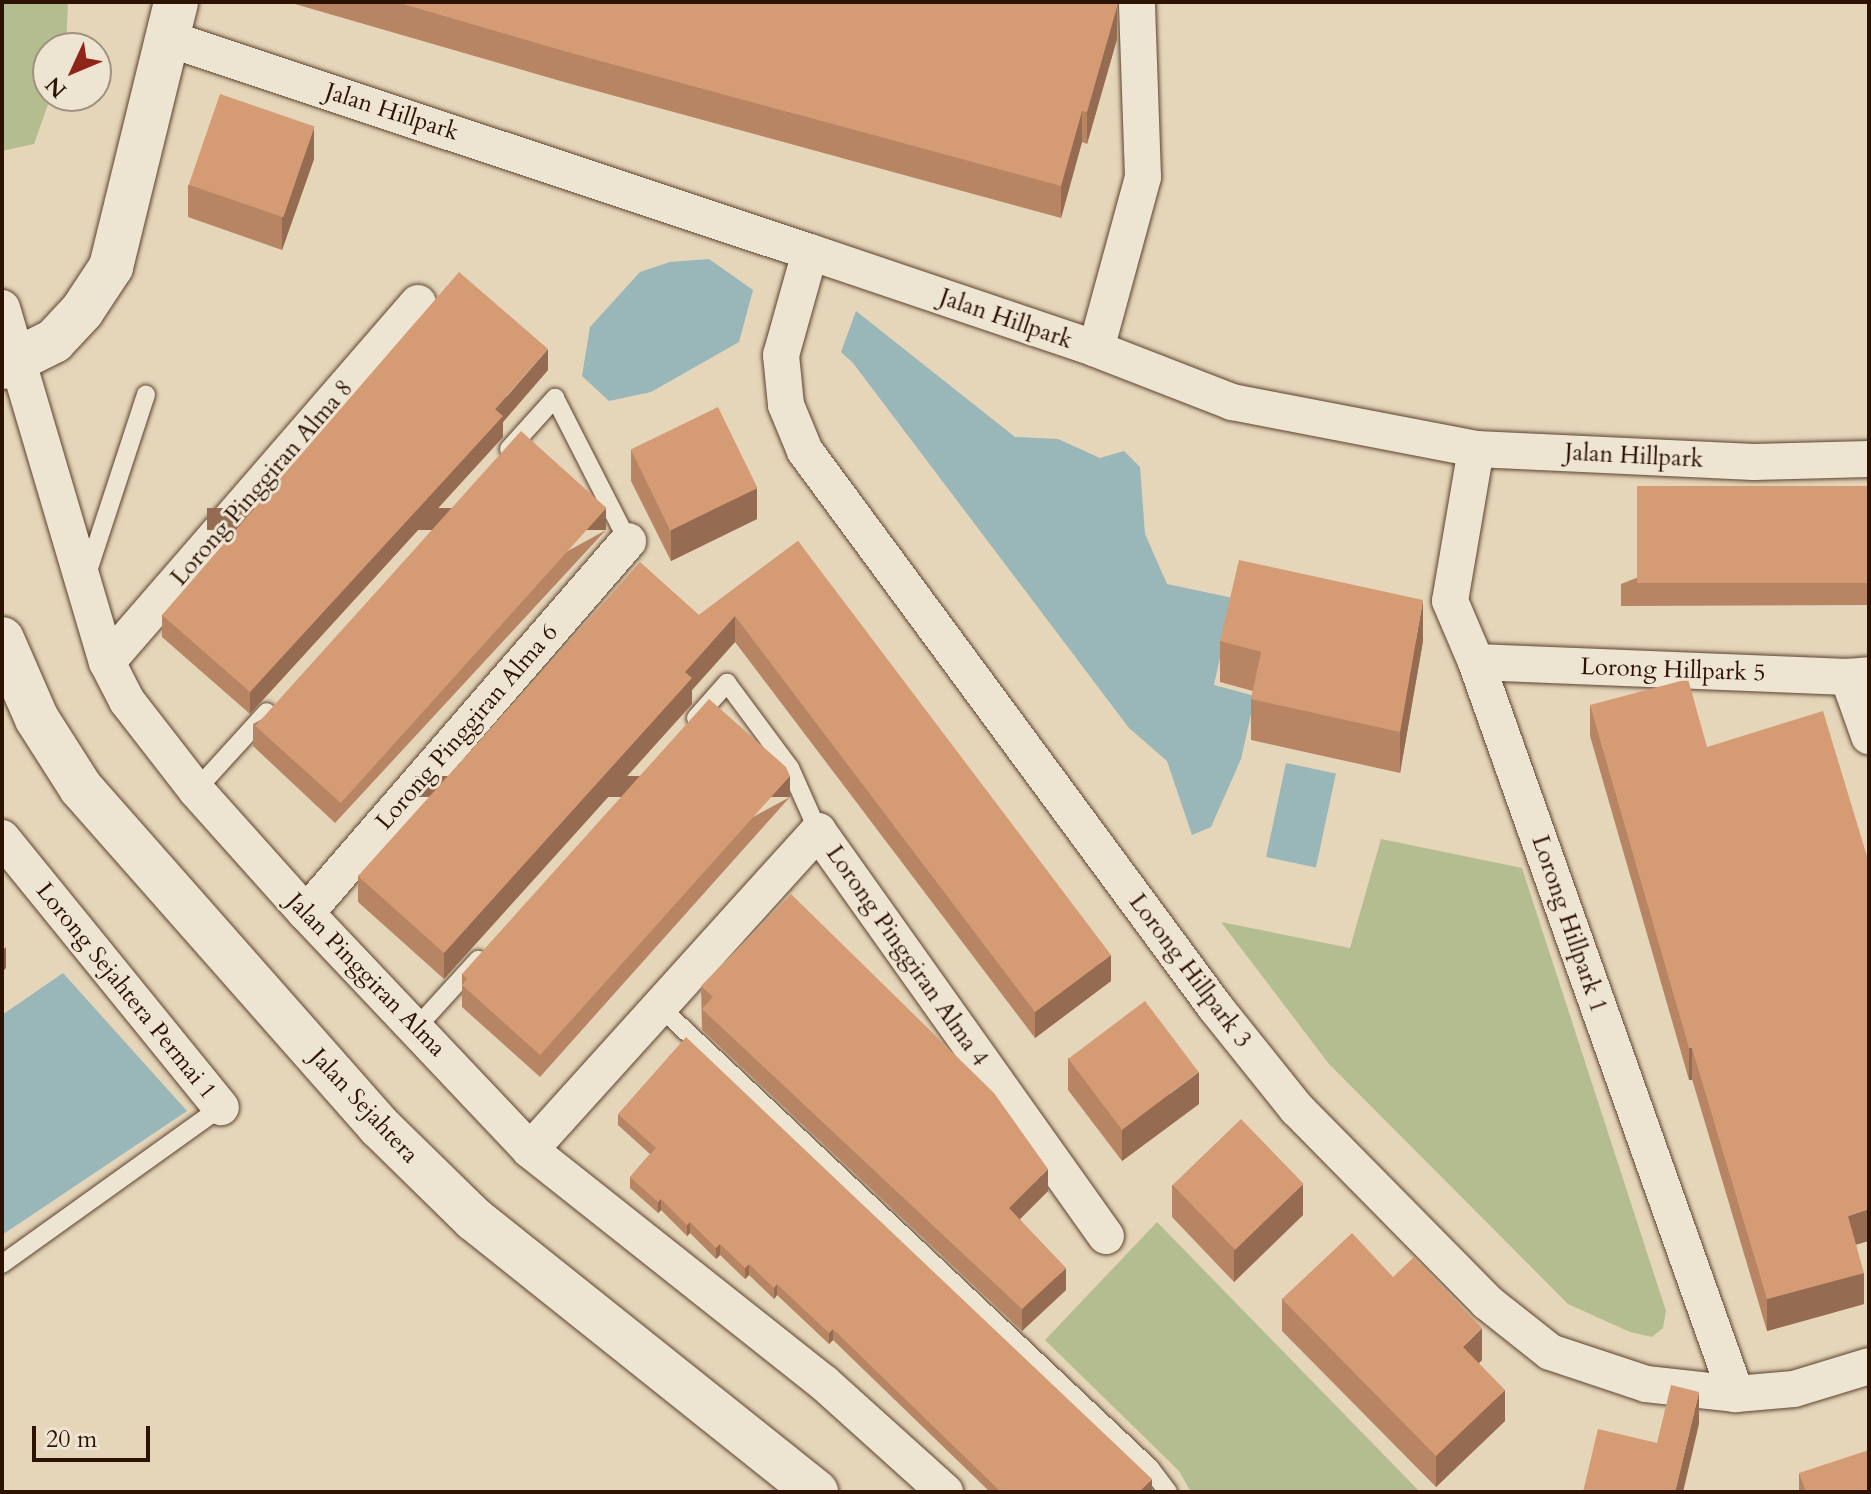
<!DOCTYPE html>
<style>
body{margin:0}
#map{position:relative;width:1871px;height:1494px;overflow:hidden;background:#e5d5b9;font-family:Cardo,serif}
div>[style]{position:absolute}
[style*='--x']{left:calc(var(--x)*1px);top:calc(var(--y)*1px);width:calc(var(--w)*1px);rotate:calc(var(--a)*1deg)}
.green>*{inset:0;background:#b4bd90}
.water>*{inset:0;background:#99b6b9;transform-origin:0 0}
.roads{filter:drop-shadow(0 0 2px #5c432e) drop-shadow(0 0 2px #5c432e)}
.lane>*{height:18px;margin:-9px;padding:0 9px;transform-origin:9px;border-radius:9px;background:#eee4d2}
.street>*{height:36px;margin:-18px;padding:0 18px;transform-origin:18px;border-radius:18px;background:#eee4d2}
.secondary>*{height:44px;margin:-22px;padding:0 22px;transform-origin:22px;border-radius:22px;background:#eee4d2}
.wall>*{inset:0;background:#b78564}
.shaded-wall>*{inset:0;background:#956c51;transform-origin:0 0}
.building>*{inset:0;background:#d59b74;transform-origin:0 0}
span{translate:-50% -50%;white-space:nowrap;text-align:center;line-height:1.15;-webkit-text-stroke:6px #eee4d2;paint-order:stroke}
.street-label{font-size:24px;color:#2e1200}
.frame{position:absolute;inset:0;border:4px solid #2e1200;pointer-events:none}
.north{position:absolute;left:32px;top:32px;width:80px;height:80px;box-sizing:border-box;background:#eee4d2;border:2px solid #a1907e;border-radius:50%;rotate:226deg;font-size:22px;font-weight:700;line-height:32px;text-align:center;color:#2e1200}
.north::after{content:'';display:block;margin:auto;width:28px;height:36px;background:#8f2418;clip-path:polygon(50% 0,100% 100%,50% 72%,0 100%)}
.scale{position:absolute;left:32px;top:1426px;width:118px;height:36px;box-sizing:border-box;border:4px solid #2e1200;border-top:0;padding-left:10px;font-size:24px;line-height:28px;white-space:nowrap;color:#2e1200;-webkit-text-stroke:6px #eee4d2;paint-order:stroke}
</style>
<div id="map">
<div class="green">
<i style="clip-path:polygon(2px 2px,68px 2px,66px 48px,48px 48px,48px 96px,51px 96px,34px 144px,2px 151px)"></i>
<i style="clip-path:polygon(1381px 839px,1522px 868px,1666px 1311px,1663px 1328px,1652px 1337px,1630px 1332px,1568px 1304px,1329px 1064px,1221px 922px,1350px 948px)"></i>
<i style="clip-path:polygon(1157px 1222px,1420px 1492px,1191px 1492px,1179px 1471px,1045px 1340px)"></i>
</div>
<div class="water">
<i style="clip-path:polygon(709px 259px,753px 290px,739px 342px,651px 392px,609px 401px,582px 376px,590px 327px,640px 272px,670px 262px)"></i>
<i style="clip-path:polygon(856px 311px,1015px 437px,1058px 439px,1100px 458px,1124px 451px,1140px 467px,1145px 534px,1167px 584px,1233px 598px,1214px 685px,1255px 696px,1241px 759px,1211px 827px,1192px 835px,1167px 761px,1129px 728px,853px 363px,841px 352px)"></i>
<i style="left:1286px;top:763px;width:51px;height:96px;rotate:12deg"></i>
<i style="clip-path:polygon(63px 973px,187px 1111px,2px 1235px,2px 1015px)"></i>
</div>
<div class="roads">
<div class="lane">
<i style="--x:509;--y:449;--w:69;--a:-48"></i>
<i style="--x:555;--y:398;--w:161;--a:63"></i>
<i style="--x:86;--y:577;--w:192;--a:-71.8"></i>
<i style="--x:696;--y:718;--w:47;--a:-48.5"></i>
<i style="--x:727;--y:683;--w:106;--a:53.5"></i>
<i style="--x:790;--y:768;--w:69;--a:66"></i>
<i style="--x:196;--y:790;--w:105;--a:-47.7"></i>
<i style="--x:658;--y:1005;--w:676;--a:43.26"></i>
<i style="--x:1150;--y:1468;--w:30;--a:53"></i>
<i style="--x:417;--y:1027;--w:91;--a:-47.7"></i>
<i style="--x:2;--y:1264;--w:269;--a:-35.6"></i>
</div>
<div class="street">
<i style="--x:169;--y:39;--w:675;--a:18.38"></i>
<i style="--x:810;--y:252;--w:302;--a:18.7"></i>
<i style="--x:1096;--y:349;--w:146;--a:21.3"></i>
<i style="--x:1232;--y:402;--w:248;--a:10.9"></i>
<i style="--x:1476;--y:449;--w:278;--a:2.7"></i>
<i style="--x:1754;--y:462;--w:115;--a:-1.5"></i>
<i style="--x:810;--y:252;--w:107;--a:105.7"></i>
<i style="--x:781;--y:355;--w:50;--a:84.3"></i>
<i style="--x:786;--y:405;--w:50;--a:67.6"></i>
<i style="--x:805;--y:451;--w:692;--a:53.58"></i>
<i style="--x:1216;--y:1008;--w:129;--a:51.3"></i>
<i style="--x:1297;--y:1109;--w:271;--a:45.4"></i>
<i style="--x:1487;--y:1302;--w:80;--a:38.4"></i>
<i style="--x:1550;--y:1352;--w:101;--a:18.4"></i>
<i style="--x:1646;--y:1384;--w:91;--a:6.3"></i>
<i style="--x:1736;--y:1394;--w:58;--a:-4.9"></i>
<i style="--x:1794;--y:1389;--w:78;--a:-17"></i>
<i style="--x:2;--y:308;--w:369;--a:73.5"></i>
<i style="--x:107;--y:662;--w:44;--a:62.9"></i>
<i style="--x:127;--y:701;--w:113;--a:52.2"></i>
<i style="--x:196;--y:790;--w:165;--a:48.2"></i>
<i style="--x:306;--y:913;--w:326;--a:46.6"></i>
<i style="--x:530;--y:1150;--w:375;--a:38.4"></i>
<i style="--x:824;--y:1383;--w:163;--a:42"></i>
<i style="--x:1096;--y:349;--w:178;--a:-74.7"></i>
<i style="--x:1143;--y:177;--w:175;--a:-92"></i>
<i style="--x:1476;--y:449;--w:154;--a:99.7"></i>
<i style="--x:1450;--y:601;--w:66;--a:66.9"></i>
<i style="--x:1476;--y:662;--w:777;--a:70.45"></i>
<i style="--x:107;--y:662;--w:475;--a:-49.1"></i>
<i style="--x:1476;--y:662;--w:372;--a:2.3"></i>
<i style="--x:1848;--y:677;--w:21;--a:-5"></i>
<i style="--x:1848;--y:677;--w:63;--a:70.4"></i>
<i style="--x:2;--y:838;--w:347;--a:50.9"></i>
<i style="--x:306;--y:913;--w:492;--a:-49.1"></i>
<i style="--x:530;--y:1150;--w:430;--a:-47.9"></i>
<i style="--x:818;--y:831;--w:497;--a:54.6"></i>
</div>
<div class="secondary">
<i style="--x:2;--y:367;--w:58;--a:-26.6"></i>
<i style="--x:54;--y:341;--w:41;--a:-47"></i>
<i style="--x:82;--y:311;--w:53;--a:-56.6"></i>
<i style="--x:111;--y:267;--w:273;--a:-76.2"></i>
<i style="--x:2;--y:639;--w:87;--a:66.4"></i>
<i style="--x:37;--y:719;--w:82;--a:57.5"></i>
<i style="--x:81;--y:788;--w:452;--a:48.6"></i>
<i style="--x:380;--y:1127;--w:132;--a:44.4"></i>
<i style="--x:474;--y:1219;--w:438;--a:38.6"></i>
</div>
</div>
<div class="wall">
<i style="clip-path:polygon(288px 2px,1117px 2px,1117px 39px,1087px 144px,1082px 142px,1061px 218px,571px 84px)"></i>
<i style="clip-path:polygon(314px 159px,282px 250px,188px 217px,188px 185px)"></i>
<i style="clip-path:polygon(548px 370px,503px 422px,503px 437px,250px 714px,162px 637px,162px 615px)"></i>
<i style="clip-path:polygon(631px 449px,757px 519px,671px 561px,631px 481px)"></i>
<i style="clip-path:polygon(1869px 486px,1869px 605px,1621px 606px,1621px 584px)"></i>
<i style="clip-path:polygon(606px 530px,335px 823px,253px 746px,253px 724px)"></i>
<i style="clip-path:polygon(798px 541px,1111px 981px,1035px 1038px,735px 642px,692px 690px,692px 704px,444px 979px,358px 902px,358px 876px,699px 615px)"></i>
<i style="clip-path:polygon(1220px 641px,1423px 641px,1400px 773px,1251px 740px,1251px 699px,1253px 691px,1220px 682px)"></i>
<i style="clip-path:polygon(1590px 705px,1707px 747px,1856px 1245px,1864px 1304px,1767px 1331px,1692px 1079px,1689px 1080px,1590px 736px)"></i>
<i style="clip-path:polygon(790px 797px,540px 1077px,462px 1007px,462px 974px)"></i>
<i style="clip-path:polygon(701px 986px,1048px 1191px,1020px 1219px,1066px 1290px,1022px 1331px,702px 1030px)"></i>
<i style="clip-path:polygon(1068px 1058px,1199px 1104px,1122px 1161px,1068px 1090px)"></i>
<i style="clip-path:polygon(618px 1114px,1152px 1490px,1150px 1492px,990px 1492px,833px 1340px,829px 1344px,777px 1295px,774px 1299px,749px 1275px,745px 1279px,720px 1255px,716px 1259px,690px 1233px,687px 1236px,661px 1210px,658px 1213px,630px 1188px,630px 1177px,650px 1154px,618px 1125px)"></i>
<i style="clip-path:polygon(1172px 1185px,1303px 1215px,1234px 1282px,1172px 1217px)"></i>
<i style="clip-path:polygon(1393px 1277px,1482px 1360px,1479px 1363px,1505px 1421px,1436px 1487px,1282px 1331px,1282px 1299px)"></i>
<i style="clip-path:polygon(1799px 1473px,1869px 1492px,1799px 1492px)"></i>
</div>
<div class="shaded-wall">
<i style="clip-path:polygon(1117px 2px,1117px 39px,1087px 144px,1087px 112px)"></i>
<i style="clip-path:polygon(1082px 111px,1082px 142px,1061px 218px,1061px 186px)"></i>
<i style="clip-path:polygon(314px 127px,314px 159px,282px 250px,282px 218px)"></i>
<i style="clip-path:polygon(548px 349px,548px 370px,503px 422px,503px 437px,250px 714px,250px 692px)"></i>
<i style="clip-path:polygon(757px 488px,757px 519px,671px 561px,671px 529px)"></i>
<i style="left:606px;top:508px;width:22px;height:399px;rotate:90deg"></i>
<i style="clip-path:polygon(1423px 600px,1423px 641px,1400px 773px,1400px 732px)"></i>
<i style="clip-path:polygon(735px 616px,735px 642px,692px 690px,692px 704px,444px 979px,444px 953px,685px 672px)"></i>
<i style="left:790px;top:776px;width:21px;height:375px;rotate:90deg"></i>
<i style="clip-path:polygon(6px 947px,6px 968px,2px 972px,2px 951px)"></i>
<i style="clip-path:polygon(1111px 955px,1111px 981px,1035px 1038px,1035px 1012px)"></i>
<i style="left:1689px;top:1048px;width:3px;height:32px"></i>
<i style="clip-path:polygon(1199px 1072px,1199px 1104px,1122px 1161px,1122px 1130px)"></i>
<i style="clip-path:polygon(1048px 1169px,1048px 1191px,1009px 1230px,1009px 1208px)"></i>
<i style="clip-path:polygon(1303px 1184px,1303px 1215px,1234px 1282px,1234px 1250px)"></i>
<i style="clip-path:polygon(661px 1199px,661px 1210px,658px 1213px,658px 1202px)"></i>
<i style="clip-path:polygon(1869px 1209px,1869px 1241px,1848px 1247px,1848px 1216px)"></i>
<i style="clip-path:polygon(690px 1222px,690px 1233px,687px 1236px,687px 1225px)"></i>
<i style="clip-path:polygon(720px 1244px,720px 1255px,716px 1259px,716px 1248px)"></i>
<i style="clip-path:polygon(749px 1264px,749px 1275px,745px 1279px,745px 1268px)"></i>
<i style="clip-path:polygon(1066px 1268px,1066px 1290px,1022px 1331px,1022px 1309px)"></i>
<i style="clip-path:polygon(1864px 1273px,1864px 1304px,1767px 1331px,1767px 1299px)"></i>
<i style="clip-path:polygon(777px 1284px,777px 1295px,774px 1299px,774px 1288px)"></i>
<i style="clip-path:polygon(1482px 1328px,1482px 1360px,1463px 1378px,1463px 1347px)"></i>
<i style="clip-path:polygon(833px 1329px,833px 1340px,829px 1344px,829px 1333px)"></i>
<i style="clip-path:polygon(1505px 1390px,1505px 1421px,1436px 1487px,1436px 1456px)"></i>
<i style="clip-path:polygon(1699px 1392px,1699px 1424px,1683px 1492px,1675px 1492px)"></i>
<i style="clip-path:polygon(1152px 1479px,1152px 1490px,1150px 1492px,1139px 1492px)"></i>
</div>
<div class="building">
<i style="clip-path:polygon(396px 2px,1117px 2px,1117px 7px,1087px 112px,1082px 111px,1061px 186px,571px 53px)"></i>
<i style="left:220px;top:94px;width:100px;height:96px;rotate:19deg"></i>
<i style="clip-path:polygon(459px 272px,548px 349px,495px 409px,503px 416px,250px 692px,162px 615px)"></i>
<i style="left:718px;top:407px;width:90px;height:97px;rotate:64deg"></i>
<i style="left:521px;top:431px;width:115px;height:397px;rotate:42deg"></i>
<i style="left:1869px;top:486px;width:97px;height:232px;rotate:90deg"></i>
<i style="clip-path:polygon(798px 541px,1111px 955px,1035px 1012px,735px 616px,685px 672px,692px 678px,444px 953px,358px 876px,640px 562px,699px 615px)"></i>
<i style="clip-path:polygon(1239px 560px,1423px 600px,1400px 732px,1251px 699px,1261px 652px,1220px 641px)"></i>
<i style="clip-path:polygon(1688px 679px,1707px 747px,1823px 711px,1869px 863px,1869px 1209px,1848px 1216px,1864px 1273px,1767px 1299px,1692px 1048px,1689px 1048px,1590px 705px)"></i>
<i style="clip-path:polygon(709px 699px,786px 767px,790px 776px,540px 1055px,462px 985px,467px 979px,462px 974px)"></i>
<i style="clip-path:polygon(791px 894px,994px 1093px,1048px 1169px,1009px 1208px,1066px 1268px,1022px 1309px,702px 1009px,713px 997px,701px 986px)"></i>
<i style="left:1145px;top:1001px;width:89px;height:96px;rotate:53deg"></i>
<i style="clip-path:polygon(686px 1037px,1152px 1479px,1139px 1492px,1001px 1492px,833px 1329px,829px 1333px,777px 1284px,774px 1288px,749px 1264px,745px 1268px,720px 1244px,716px 1248px,690px 1222px,687px 1225px,661px 1199px,658px 1202px,630px 1177px,656px 1148px,618px 1114px)"></i>
<i style="left:1241px;top:1119px;width:90px;height:95px;rotate:46deg"></i>
<i style="clip-path:polygon(1352px 1233px,1393px 1277px,1414px 1257px,1482px 1328px,1463px 1347px,1505px 1390px,1436px 1456px,1282px 1299px)"></i>
<i style="clip-path:polygon(1671px 1385px,1699px 1392px,1675px 1492px,1583px 1492px,1598px 1429px,1657px 1443px)"></i>
<i style="clip-path:polygon(1869px 1450px,1869px 1492px,1806px 1492px,1799px 1473px)"></i>
</div>
<div class="street-label">
<span style="left:392px;top:112px;rotate:18deg">Jalan Hillpark</span>
<span style="left:1006px;top:319px;rotate:19deg">Jalan Hillpark</span>
<span style="left:1634px;top:456px;rotate:3deg">Jalan Hillpark</span>
<span style="left:262px;top:483px;rotate:-49deg">Lorong Pinggiran Alma 8</span>
<span style="left:1673px;top:670px;rotate:2deg">Lorong Hillpark 5</span>
<span style="left:467px;top:727px;rotate:-49deg">Lorong Pinggiran Alma 6</span>
<span style="left:1569px;top:924px;rotate:71deg">Lorong Hillpark 1</span>
<span style="left:907px;top:956px;rotate:55deg">Lorong Pinggiran Alma 4</span>
<span style="left:1190px;top:971px;rotate:53deg">Lorong Hillpark 3</span>
<span style="left:366px;top:975px;rotate:46deg">Jalan Pinggiran Alma</span>
<span style="left:126px;top:991px;rotate:51deg">Lorong Sejahtera Permai 1</span>
<span style="left:364px;top:1106px;rotate:47deg">Jalan Sejahtera</span>
</div>
<div class="frame"></div>
<div class="north">N</div>
<div class="scale">20 m</div>
</div>
